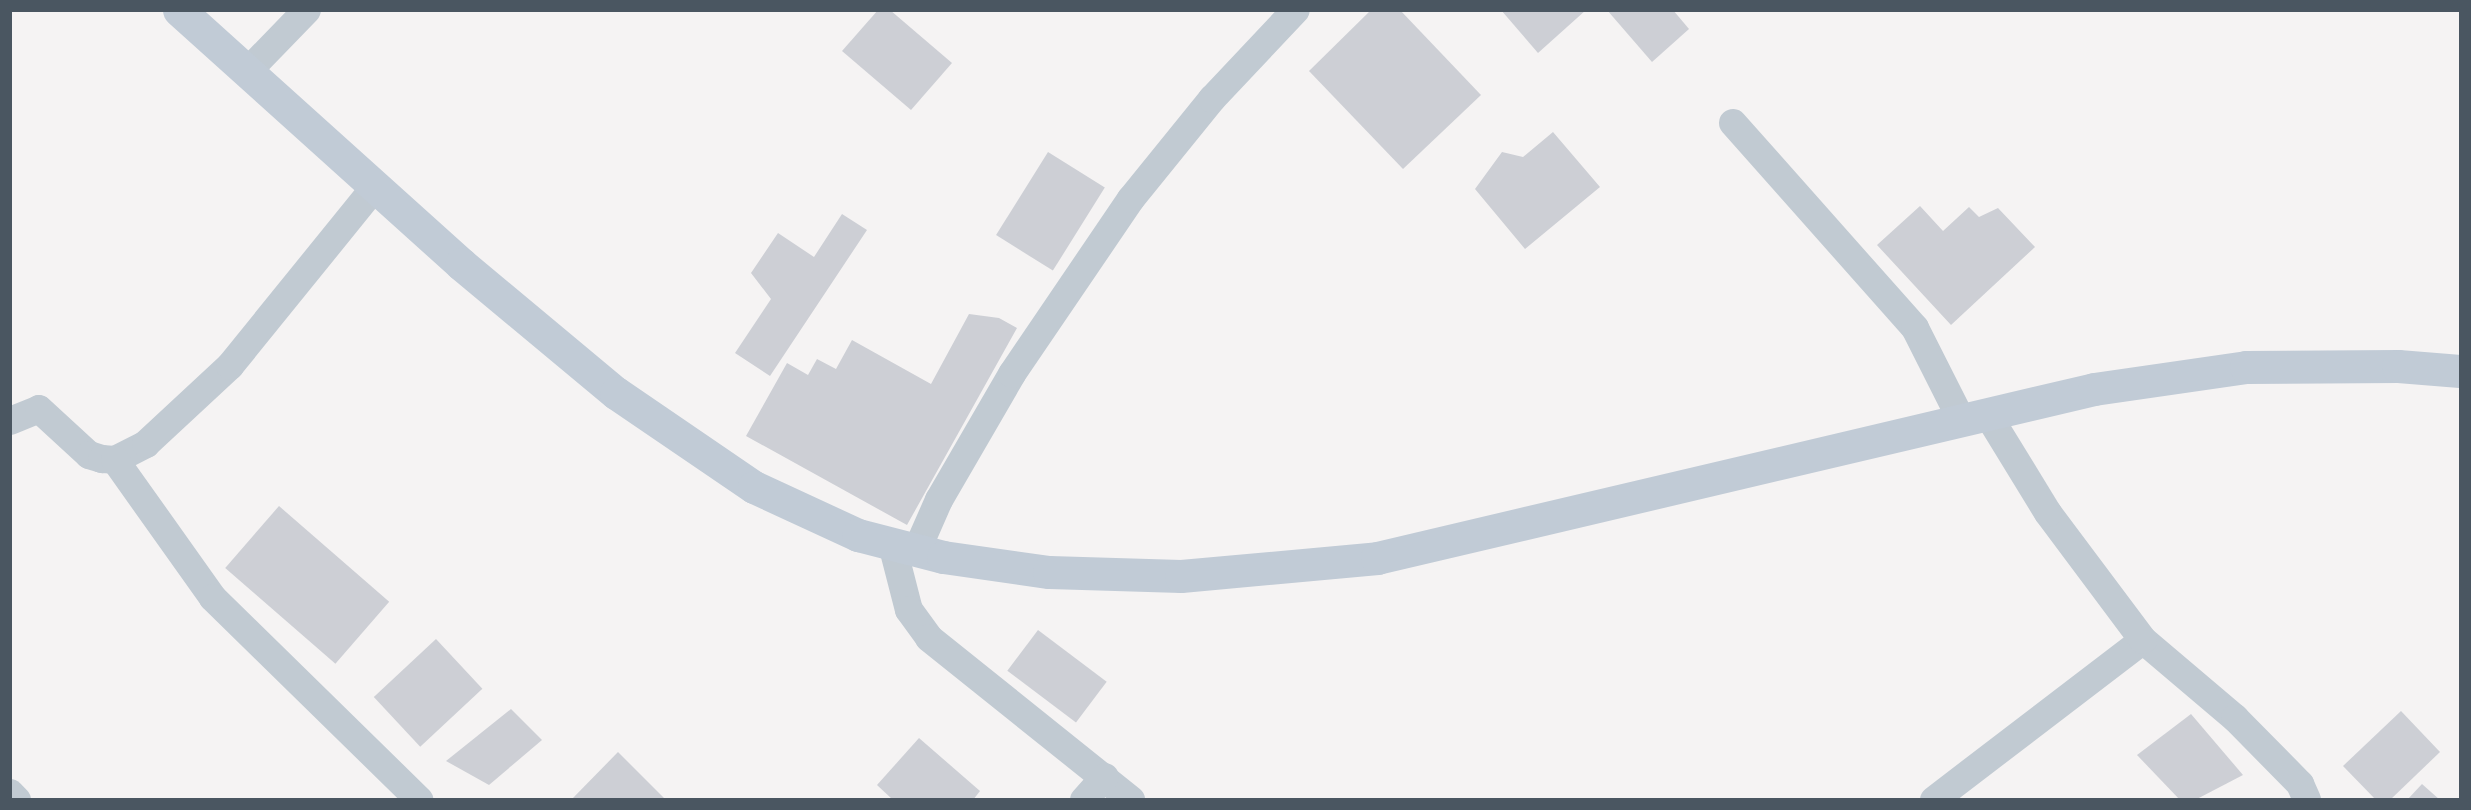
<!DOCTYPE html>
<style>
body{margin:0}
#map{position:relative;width:2471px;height:810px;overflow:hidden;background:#f5f3f3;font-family:"Roboto Condensed",sans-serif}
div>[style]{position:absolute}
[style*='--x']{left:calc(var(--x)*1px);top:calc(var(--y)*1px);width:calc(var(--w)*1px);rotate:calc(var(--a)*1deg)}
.building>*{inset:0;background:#cdcfd5;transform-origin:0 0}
.street>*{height:28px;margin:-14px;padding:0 14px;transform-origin:14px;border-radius:14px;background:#c1cad2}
.secondary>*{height:33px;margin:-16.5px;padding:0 16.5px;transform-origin:16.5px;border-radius:16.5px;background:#c1cbd6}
span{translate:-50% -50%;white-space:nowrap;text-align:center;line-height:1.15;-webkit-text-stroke:4.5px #fff;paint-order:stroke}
.frame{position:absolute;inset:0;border:12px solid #4a5661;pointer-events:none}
</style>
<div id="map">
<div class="building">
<i style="clip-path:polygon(878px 10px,890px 10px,952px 63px,911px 110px,842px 51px)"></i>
<i style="clip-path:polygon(1371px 10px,1400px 10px,1481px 95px,1403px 169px,1309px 71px)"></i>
<i style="clip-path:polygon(1501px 10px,1586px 10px,1538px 53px)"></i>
<i style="clip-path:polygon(1607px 10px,1673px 10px,1689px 29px,1652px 62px)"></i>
<i style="clip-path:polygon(1553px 132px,1600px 187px,1525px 249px,1475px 189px,1502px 152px,1523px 157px)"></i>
<i style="left:1048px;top:152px;width:67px;height:98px;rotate:32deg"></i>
<i style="clip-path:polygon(1920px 206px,1943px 231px,1969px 207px,1979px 217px,1998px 208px,2035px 247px,1951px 325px,1877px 245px)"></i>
<i style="clip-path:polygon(842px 214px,867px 230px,770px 376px,735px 353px,771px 299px,751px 273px,778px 233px,814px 257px)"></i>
<i style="clip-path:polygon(969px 314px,999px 318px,1017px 328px,907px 525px,746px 436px,787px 363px,808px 375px,817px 359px,836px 369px,852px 340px,931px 384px)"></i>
<i style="left:279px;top:506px;width:146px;height:82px;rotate:41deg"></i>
<i style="left:1038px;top:630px;width:86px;height:51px;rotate:37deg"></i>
<i style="left:436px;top:639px;width:68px;height:85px;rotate:47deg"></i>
<i style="clip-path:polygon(511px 709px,542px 740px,489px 785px,446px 761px)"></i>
<i style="clip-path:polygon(2401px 711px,2440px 752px,2390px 800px,2376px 800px,2343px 766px)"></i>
<i style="clip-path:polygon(2191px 714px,2243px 775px,2195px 800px,2180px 800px,2137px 755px)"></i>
<i style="clip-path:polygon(919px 738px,980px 791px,973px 800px,893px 800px,877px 785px)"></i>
<i style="clip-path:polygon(618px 752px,666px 800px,571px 800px)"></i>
<i style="clip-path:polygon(2422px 784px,2440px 800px,2407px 800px)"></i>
</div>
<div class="street">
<i style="--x:247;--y:72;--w:86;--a:-45.9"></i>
<i style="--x:1733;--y:123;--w:274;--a:48.4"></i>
<i style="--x:1915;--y:328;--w:104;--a:63.2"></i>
<i style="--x:10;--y:421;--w:31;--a:-22"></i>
<i style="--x:39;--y:409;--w:68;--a:42.6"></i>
<i style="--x:89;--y:455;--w:14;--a:17"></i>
<i style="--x:102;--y:459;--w:13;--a:4"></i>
<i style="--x:115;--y:460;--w:35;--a:-27"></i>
<i style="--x:146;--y:444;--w:115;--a:-42.9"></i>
<i style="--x:230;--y:366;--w:230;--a:-51"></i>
<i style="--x:115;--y:460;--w:169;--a:54.6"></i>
<i style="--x:213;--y:598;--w:289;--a:44.4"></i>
<i style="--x:892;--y:544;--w:68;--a:75.6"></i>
<i style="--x:909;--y:610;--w:34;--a:54"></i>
<i style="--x:929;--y:638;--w:259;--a:38.7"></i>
<i style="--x:917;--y:550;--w:55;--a:-66.3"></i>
<i style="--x:939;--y:500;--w:146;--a:-59.9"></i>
<i style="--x:1012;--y:374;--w:212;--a:-55.8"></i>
<i style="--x:1131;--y:199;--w:129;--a:-51"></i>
<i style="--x:1212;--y:99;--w:122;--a:-46.7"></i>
<i style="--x:2143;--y:640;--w:121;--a:40.3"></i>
<i style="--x:2235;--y:718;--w:93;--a:45.4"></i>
<i style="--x:2300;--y:784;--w:17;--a:66"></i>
<i style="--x:10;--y:793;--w:10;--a:45"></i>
<i style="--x:1084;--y:800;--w:31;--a:-48"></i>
<i style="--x:1934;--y:800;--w:263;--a:-37.4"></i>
<i style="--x:2143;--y:640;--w:159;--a:-126.8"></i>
<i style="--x:2048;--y:513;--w:115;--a:-121.5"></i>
</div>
<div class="secondary">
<i style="--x:179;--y:10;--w:380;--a:42"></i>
<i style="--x:461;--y:264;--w:202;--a:39.8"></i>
<i style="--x:616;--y:393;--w:167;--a:34.3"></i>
<i style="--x:754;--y:487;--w:115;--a:24.8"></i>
<i style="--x:858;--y:535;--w:88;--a:14.5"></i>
<i style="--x:943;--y:557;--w:107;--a:8.1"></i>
<i style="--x:1049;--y:572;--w:132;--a:1.7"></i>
<i style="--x:1181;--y:576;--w:197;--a:-5.2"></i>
<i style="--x:1377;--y:558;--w:737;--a:-13.26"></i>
<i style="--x:2094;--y:389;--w:154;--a:-8.2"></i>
<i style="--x:2246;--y:367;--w:152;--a:-0.4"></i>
<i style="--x:2398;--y:366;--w:62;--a:4.6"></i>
</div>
<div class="frame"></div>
</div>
